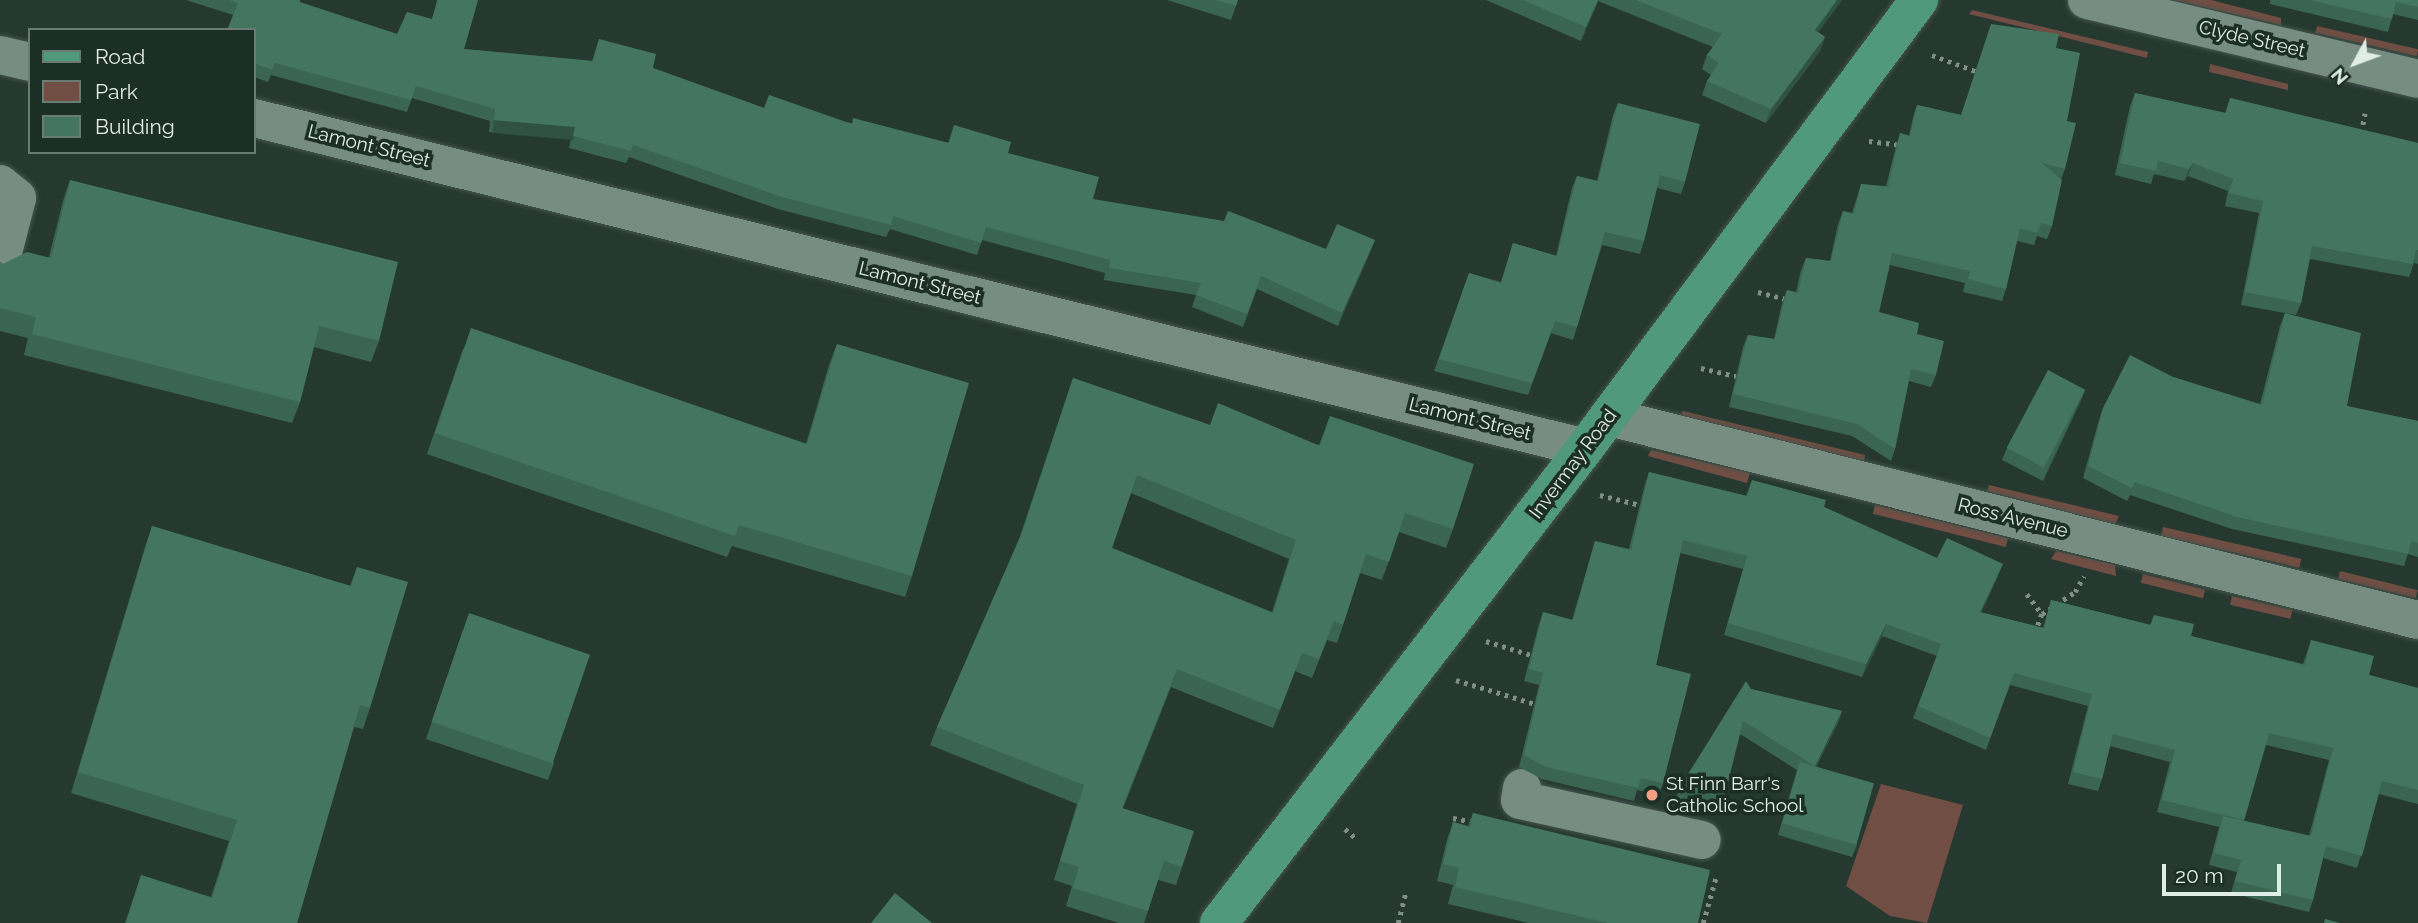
<!DOCTYPE html>
<style>
body{margin:0}
#map{position:relative;width:2418px;height:923px;overflow:hidden;background:#263930;font-family:Raleway,sans-serif}
div>[style]{position:absolute}
[style*='--x']{left:calc(var(--x)*1px);top:calc(var(--y)*1px);width:calc(var(--w)*1px);rotate:calc(var(--a)*1deg)}
.green>*{inset:0;background:#704e43;transform-origin:0 0}
.path>*{height:4.5px;margin-top:-2.25px;transform-origin:0;background:repeating-linear-gradient(90deg,#7f8f87 0 3.5px,transparent 0 8.5px)}
.roads{filter:drop-shadow(0 0 2px #44554e) drop-shadow(0 0 2px #44554e)}
.minor>*{height:38px;margin:-19px;padding:0 19px;transform-origin:19px;border-radius:19px;background:#778d82}
.major>*{height:38px;margin:-19px;padding:0 19px;transform-origin:19px;border-radius:19px;background:#50997d}
.wall>*{inset:0;background:#3a6553}
.shaded-wall>*{inset:0;background:#2f5243;transform-origin:0 0}
.building>*{inset:0;background:#437560;transform-origin:0 0}
.dots>*{width:19px;height:19px;translate:-50% -50%;box-sizing:border-box;border:4px solid #1c2f26;border-radius:50%}
span{translate:-50% -50%;white-space:nowrap;text-align:center;line-height:1.15;-webkit-text-stroke:7px #1c2f26;paint-order:stroke}
.street-label{font-size:19px;color:#e0ece6}
.poi-label{font-size:19px;color:#e0ece6}
.left{translate:0 -50%;text-align:left}
.legend{position:absolute;left:28px;top:28px;width:228px;height:126px;box-sizing:border-box;background:#1c2f26;border:2px solid #6a7b73;margin:0;padding:9px 12px;list-style:none;font-size:21px;color:#e0ece6}
.legend li{display:flex;align-items:center;gap:14px;height:35px}
.legend b{width:35px;border:2px solid #6a7b73}
.north{position:absolute;left:2320px;top:28px;width:70px;height:70px;-webkit-text-stroke:5px #1c2f26;paint-order:stroke;rotate:229deg;font-size:19px;font-weight:700;line-height:28px;text-align:center;color:#e0ece6}
.north::after{content:'';display:block;margin:auto;width:24px;height:32px;background:#e0ece6;clip-path:polygon(50% 0,100% 100%,50% 72%,0 100%)}
.scale{position:absolute;left:2162px;top:864px;width:119px;height:32px;box-sizing:border-box;border:4px solid #e0ece6;border-top:0;padding-left:9px;font-size:21px;line-height:24px;white-space:nowrap;color:#e0ece6;-webkit-text-stroke:5px #1c2f26;paint-order:stroke}
</style>
<div id="map">
<div class="green">
<i style="clip-path:polygon(2174px 0,2211px 0,2281px 18px,2281px 25px)"></i>
<i style="clip-path:polygon(1972px 10px,2148px 52px,2147px 58px,1969px 14px)"></i>
<i style="left:2317px;top:26px;width:104px;height:7px;rotate:13deg"></i>
<i style="clip-path:polygon(2210px 64px,2288px 84px,2288px 90px,2209px 72px)"></i>
<i style="clip-path:polygon(1683px 411px,1865px 455px,1864px 461px,1680px 415px)"></i>
<i style="clip-path:polygon(1651px 450px,1750px 473px,1747px 483px,1648px 456px)"></i>
<i style="clip-path:polygon(1989px 485px,2119px 516px,2115px 524px,1987px 491px)"></i>
<i style="left:1875px;top:505px;width:137px;height:9px;rotate:14deg"></i>
<i style="left:2163px;top:527px;width:142px;height:9px;rotate:13deg"></i>
<i style="clip-path:polygon(2056px 551px,2115px 565px,2116px 576px,2051px 559px)"></i>
<i style="left:2340px;top:571px;width:80px;height:8px;rotate:14deg"></i>
<i style="left:2143px;top:574px;width:64px;height:9px;rotate:14deg"></i>
<i style="left:2232px;top:596px;width:62px;height:9px;rotate:13deg"></i>
<i style="clip-path:polygon(1881px 784px,1963px 805px,1927px 923px,1890px 916px,1846px 886px)"></i>
</div>
<div class="path">
<i style="--x:1932;--y:55;--w:49;--a:20.3"></i>
<i style="--x:2361;--y:133;--w:20;--a:-79"></i>
<i style="--x:1869;--y:141;--w:33;--a:7"></i>
<i style="--x:1758;--y:292;--w:30;--a:14"></i>
<i style="--x:1701;--y:368;--w:36;--a:13"></i>
<i style="--x:1600;--y:495;--w:41;--a:14"></i>
<i style="--x:2027;--y:594;--w:25;--a:53"></i>
<i style="--x:2042;--y:614;--w:18;--a:109"></i>
<i style="--x:2042;--y:614;--w:40;--a:-34"></i>
<i style="--x:2075;--y:592;--w:18;--a:-61"></i>
<i style="--x:1486;--y:641;--w:47;--a:17.3"></i>
<i style="--x:1456;--y:680;--w:87;--a:16.8"></i>
<i style="--x:1453;--y:818;--w:20;--a:11"></i>
<i style="--x:1345;--y:829;--w:16;--a:40"></i>
<i style="--x:1398;--y:923;--w:32;--a:-76"></i>
<i style="--x:1703;--y:923;--w:48;--a:-74.2"></i>
</div>
<div class="roads">
<div class="minor">
<i style="--x:2087;--y:0;--w:340;--a:13.4"></i>
<i style="--x:0;--y:55;--w:31;--a:13"></i>
<i style="--x:254;--y:118;--w:1371;--a:13.92"></i>
<i style="--x:0;--y:184;--w:22;--a:39"></i>
<i style="--x:17;--y:198;--w:68;--a:104.4"></i>
<i style="--x:1609;--y:417;--w:834;--a:14.09"></i>
<i style="--x:1522;--y:788;--w:12;--a:99"></i>
<i style="--x:1520;--y:800;--w:186;--a:12.4"></i>
</div>
<div class="major">
<i style="--x:1219;--y:923;--w:600;--a:-52.38"></i>
<i style="--x:1585;--y:448;--w:559;--a:-53.29"></i>
</div>
</div>
<div class="wall">
<i style="clip-path:polygon(186px 0,300px 0,300px 2px,397px 34px,432px 19px,437px 0,478px 0,464px 49px,592px 61px,599px 39px,653px 68px,764px 108px,851px 123px,948px 143px,954px 125px,1093px 199px,1326px 249px,1375px 240px,1338px 326px,1257px 289px,1243px 327px,1192px 307px,1196px 295px,1104px 280px,1105px 273px,982px 240px,977px 255px,890px 229px,886px 237px,778px 209px,629px 157px,626px 163px,569px 148px,571px 139px,489px 132px,490px 121px,412px 98px,407px 112px,271px 75px,268px 82px,254px 77px,254px 30px,233px 15px)"></i>
<i style="clip-path:polygon(1167px 0,1238px 0,1231px 20px)"></i>
<i style="clip-path:polygon(1486px 0,1842px 0,1818px 32px,1825px 37px,1820px 51px,1766px 123px,1702px 95px,1707px 81px,1711px 75px,1702px 69px,1707px 55px,1713px 47px,1598px 1px,1581px 41px)"></i>
<i style="clip-path:polygon(2270px 0,2418px 0,2418px 20px,2393px 14px,2388px 32px,2270px 4px)"></i>
<i style="clip-path:polygon(2056px 48px,2067px 121px,2065px 169px,2061px 179px,2052px 226px,2047px 239px,2037px 236px,2034px 245px,2017px 241px,2006px 289px,2002px 301px,1963px 292px,1965px 283px,1890px 265px,1879px 312px,1917px 334px,1936px 375px,1931px 387px,1909px 381px,1895px 449px,1891px 461px,1852px 436px,1729px 407px,1743px 347px,1748px 335px,1774px 339px,1782px 303px,1787px 290px,1796px 292px,1801px 270px,1806px 258px,1830px 261px,1838px 224px,1843px 211px,1852px 213px,1861px 184px,1886px 186px,1896px 146px,1900px 133px,1909px 136px,1913px 117px,1917px 105px,1961px 115px)"></i>
<i style="clip-path:polygon(2135px 93px,2225px 113px,2230px 98px,2418px 143px,2418px 264px,2414px 263px,2409px 277px,2310px 259px,2301px 303px,2296px 315px,2241px 305px,2259px 213px,2225px 206px,2228px 191px,2188px 176px,2184px 181px,2154px 174px,2151px 184px,2115px 175px,2130px 106px)"></i>
<i style="clip-path:polygon(1618px 103px,1685px 182px,1681px 194px,1657px 188px,1644px 241px,1640px 254px,1602px 245px,1573px 340px,1551px 333px,1528px 395px,1434px 371px,1469px 273px,1501px 282px,1513px 243px,1556px 256px,1572px 188px,1577px 176px,1597px 181px,1613px 115px)"></i>
<i style="clip-path:polygon(70px 180px,379px 341px,371px 362px,314px 347px,300px 402px,292px 423px,24px 355px,28px 338px,0 331px,0 262px,3px 264px,49px 257px,63px 201px)"></i>
<i style="clip-path:polygon(2285px 313px,2347px 406px,2418px 421px,2418px 557px,2408px 554px,2404px 566px,2232px 529px,2130px 495px,2127px 501px,2083px 478px,2099px 420px,2103px 408px,2173px 377px,2260px 404px,2280px 326px)"></i>
<i style="clip-path:polygon(837px 344px,912px 576px,905px 597px,732px 546px,727px 557px,427px 454px,463px 349px,806px 444px,829px 365px)"></i>
<i style="clip-path:polygon(evenodd,1073px 378px,1210px 425px,1319px 445px,1330px 416px,1453px 529px,1446px 548px,1399px 532px,1382px 580px,1360px 573px,1337px 643px,1327px 640px,1312px 678px,1295px 671px,1273px 728px,1171px 687px,1123px 808px,1182px 867px,1176px 885px,1158px 880px,1144px 923px,1119px 923px,1066px 906px,1072px 886px,1054px 880px,1077px 804px,930px 745px,937px 727px,1019px 539px,1073px 378px,1131px 493px,1289px 559px,1272px 612px,1112px 548px,1131px 493px)"></i>
<i style="clip-path:polygon(2085px 390px,2080px 403px,2043px 481px,2002px 460px,2007px 448px)"></i>
<i style="clip-path:polygon(evenodd,1649px 472px,1746px 496px,1752px 480px,1824px 507px,1937px 558px,1998px 576px,1981px 613px,2043px 628px,2051px 600px,2150px 625px,2154px 615px,2191px 636px,2303px 664px,2311px 640px,2369px 675px,2418px 688px,2418px 804px,2379px 794px,2357px 868px,2323px 858px,2313px 900px,2309px 912px,2231px 893px,2237px 872px,2209px 865px,2219px 827px,2157px 812px,2170px 762px,2110px 746px,2102px 779px,2098px 791px,2068px 784px,2088px 706px,2010px 685px,1986px 750px,1913px 718px,1937px 656px,1882px 636px,1862px 677px,1724px 635px,1743px 569px,1680px 553px,1656px 665px,1663px 783px,1659px 795px,1637px 790px,1634px 801px,1542px 779px,1519px 767px,1539px 685px,1524px 681px,1539px 624px,1543px 612px,1572px 620px,1595px 541px,1629px 549px,1645px 484px,1649px 472px,2266px 745px,2329px 760px,2309px 836px,2244px 821px,2266px 745px)"></i>
<i style="clip-path:polygon(152px 526px,350px 586px,357px 567px,370px 708px,363px 729px,354px 727px,297px 923px,125px 923px,141px 875px,211px 897px,229px 841px,71px 793px,145px 547px)"></i>
<i style="clip-path:polygon(463px 630px,554px 763px,548px 780px,426px 739px)"></i>
<i style="clip-path:polygon(1751px 689px,1842px 711px,1838px 723px,1816px 767px,1857px 845px,1852px 857px,1778px 835px,1797px 770px,1740px 734px,1724px 798px,1719px 810px,1676px 799px,1680px 787px)"></i>
<i style="clip-path:polygon(1473px 813px,1698px 923px,1529px 923px,1448px 904px,1453px 885px,1437px 881px,1447px 840px,1453px 822px,1468px 826px)"></i>
</div>
<div class="shaded-wall">
<i style="clip-path:polygon(1598px 0,1599px 0,1581px 41px,1586px 27px)"></i>
<i style="clip-path:polygon(1837px 0,1842px 0,1810px 44px,1815px 30px)"></i>
<i style="clip-path:polygon(1825px 37px,1820px 51px,1766px 123px,1771px 109px)"></i>
<i style="left:494px;top:120px;width:81px;height:13px;rotate:5deg"></i>
<i style="clip-path:polygon(2193px 163px,2188px 176px,2184px 181px,2189px 169px)"></i>
<i style="clip-path:polygon(1375px 240px,1370px 253px,1338px 326px,1342px 313px)"></i>
<i style="clip-path:polygon(2085px 390px,2080px 403px,2043px 481px,2048px 469px)"></i>
<i style="clip-path:polygon(2003px 564px,1998px 576px,1976px 625px,1980px 612px)"></i>
<i style="clip-path:polygon(1886px 624px,1882px 636px,1862px 677px,1866px 664px)"></i>
<i style="clip-path:polygon(1842px 711px,1838px 723px,1810px 778px,1815px 766px)"></i>
</div>
<div class="building">
<i style="clip-path:polygon(229px 0,300px 0,299px 2px,397px 34px,407px 12px,432px 19px,438px 0,478px 0,464px 49px,593px 61px,599px 39px,656px 54px,653px 68px,764px 108px,769px 95px,852px 124px,853px 118px,949px 143px,954px 125px,1011px 142px,1008px 153px,1099px 177px,1093px 199px,1224px 221px,1228px 211px,1326px 249px,1337px 224px,1375px 240px,1342px 313px,1261px 276px,1247px 314px,1196px 295px,1201px 283px,1109px 268px,1110px 260px,986px 227px,981px 243px,893px 216px,891px 225px,782px 197px,633px 145px,631px 151px,573px 136px,575px 127px,494px 120px,495px 109px,416px 86px,411px 100px,275px 63px,272px 70px,254px 63px,254px 30px,227px 30px,238px 3px)"></i>
<i style="clip-path:polygon(1216px 0,1238px 0,1236px 6px)"></i>
<i style="clip-path:polygon(1523px 0,1598px 0,1586px 27px)"></i>
<i style="clip-path:polygon(1636px 0,1837px 0,1815px 30px,1825px 37px,1771px 109px,1707px 81px,1719px 63px,1707px 55px,1722px 34px)"></i>
<i style="clip-path:polygon(2310px 0,2418px 0,2418px 7px,2396px 2px,2392px 19px)"></i>
<i style="clip-path:polygon(1991px 24px,2059px 34px,2056px 48px,2080px 53px,2067px 121px,2076px 123px,2065px 169px,2042px 163px,2062px 180px,2052px 226px,2041px 223px,2038px 233px,2020px 228px,2006px 289px,1968px 279px,1970px 271px,1892px 253px,1879px 312px,1919px 323px,1917px 334px,1944px 341px,1936px 375px,1911px 369px,1895px 449px,1857px 424px,1733px 394px,1748px 335px,1775px 339px,1787px 290px,1798px 293px,1806px 258px,1831px 261px,1843px 211px,1854px 214px,1861px 184px,1888px 187px,1900px 133px,1910px 136px,1917px 105px,1961px 115px)"></i>
<i style="clip-path:polygon(2135px 93px,2226px 113px,2230px 98px,2418px 143px,2418px 250px,2416px 250px,2413px 264px,2312px 246px,2301px 303px,2245px 292px,2263px 201px,2229px 193px,2233px 179px,2193px 163px,2189px 169px,2158px 161px,2156px 171px,2120px 163px)"></i>
<i style="clip-path:polygon(1618px 103px,1700px 124px,1685px 182px,1660px 175px,1644px 241px,1605px 232px,1577px 327px,1555px 321px,1532px 383px,1439px 359px,1469px 273px,1501px 283px,1513px 243px,1557px 256px,1577px 176px,1598px 181px)"></i>
<i style="clip-path:polygon(70px 180px,398px 262px,379px 341px,319px 326px,300px 402px,32px 334px,36px 317px,0 308px,0 262px,3px 264px,27px 252px,51px 258px)"></i>
<i style="clip-path:polygon(2285px 313px,2361px 333px,2347px 406px,2418px 421px,2418px 543px,2411px 541px,2408px 554px,2237px 517px,2135px 482px,2132px 488px,2088px 466px,2103px 408px,2130px 355px,2173px 377px,2262px 405px)"></i>
<i style="clip-path:polygon(471px 328px,807px 444px,837px 344px,969px 383px,912px 576px,739px 525px,735px 536px,435px 433px)"></i>
<i style="left:2048px;top:370px;width:42px;height:88px;rotate:28deg"></i>
<i style="clip-path:polygon(evenodd,1073px 378px,1210px 425px,1218px 403px,1320px 446px,1330px 416px,1474px 464px,1453px 529px,1405px 513px,1389px 562px,1366px 554px,1343px 625px,1334px 621px,1319px 659px,1302px 653px,1280px 710px,1177px 669px,1122px 808px,1194px 831px,1182px 867px,1164px 861px,1148px 911px,1073px 888px,1079px 867px,1060px 861px,1084px 785px,937px 727px,1022px 533px,1073px 378px,1137px 475px,1296px 540px,1273px 613px,1112px 548px,1137px 475px)"></i>
<i style="clip-path:polygon(1649px 472px,1747px 496px,1752px 480px,1826px 500px,1824px 507px,1937px 558px,1947px 538px,2003px 564px,1980px 612px,2044px 628px,2051px 600px,2151px 625px,2154px 615px,2194px 624px,2191px 636px,2305px 665px,2311px 640px,2374px 656px,2369px 675px,2418px 688px,2418px 790px,2382px 781px,2362px 856px,2326px 846px,2313px 900px,2235px 881px,2241px 860px,2214px 853px,2223px 816px,2311px 836px,2333px 748px,2269px 733px,2244px 820px,2162px 800px,2175px 750px,2113px 734px,2102px 779px,2073px 772px,2092px 694px,2014px 673px,1990px 738px,1918px 706px,1941px 644px,1886px 624px,1866px 664px,1728px 623px,1747px 556px,1683px 540px,1656px 665px,1691px 674px,1663px 783px,1641px 778px,1638px 788px,1546px 767px,1524px 755px,1543px 673px,1529px 669px,1543px 612px,1573px 620px,1595px 541px,1631px 550px)"></i>
<i style="clip-path:polygon(152px 526px,351px 586px,357px 567px,408px 582px,370px 708px,360px 705px,297px 923px,126px 923px,141px 875px,212px 898px,237px 820px,78px 772px)"></i>
<i style="left:469px;top:613px;width:128px;height:115px;rotate:19deg"></i>
<i style="clip-path:polygon(1746px 681px,1751px 689px,1842px 711px,1815px 766px,1743px 721px,1724px 798px,1680px 787px)"></i>
<i style="left:1800px;top:762px;width:77px;height:64px;rotate:16deg"></i>
<i style="clip-path:polygon(1473px 813px,1710px 870px,1698px 923px,1608px 923px,1455px 887px,1459px 868px,1443px 864px,1453px 822px,1470px 827px)"></i>
<i style="clip-path:polygon(895px 893px,932px 923px,871px 923px)"></i>
<i style="clip-path:polygon(2325px 919px,2340px 923px,2324px 923px)"></i>
</div>
<div class="dots">
<i style="left:1652px;top:795px;background:#f39f84"></i>
</div>
<div class="street-label">
<span style="left:2252px;top:39px;rotate:13deg">Clyde Street</span>
<span style="left:369px;top:146px;rotate:14deg">Lamont Street</span>
<span style="left:920px;top:283px;rotate:14deg">Lamont Street</span>
<span style="left:1470px;top:419px;rotate:14deg">Lamont Street</span>
<span style="left:1573px;top:464px;rotate:-53deg">Invermay Road</span>
<span style="left:2013px;top:518px;rotate:14deg">Ross Avenue</span>
</div>
<div class="poi-label">
<span class="left" style="left:1666px;top:795px">St Finn Barr's<br>Catholic School</span>
</div>
<ul class="legend">
<li><b style="height:9px;background:#50997d"></b>Road</li>
<li><b style="height:19px;background:#704e43"></b>Park</li>
<li><b style="height:19px;background:#437560"></b>Building</li>
</ul>
<div class="north">N</div>
<div class="scale">20 m</div>
</div>
